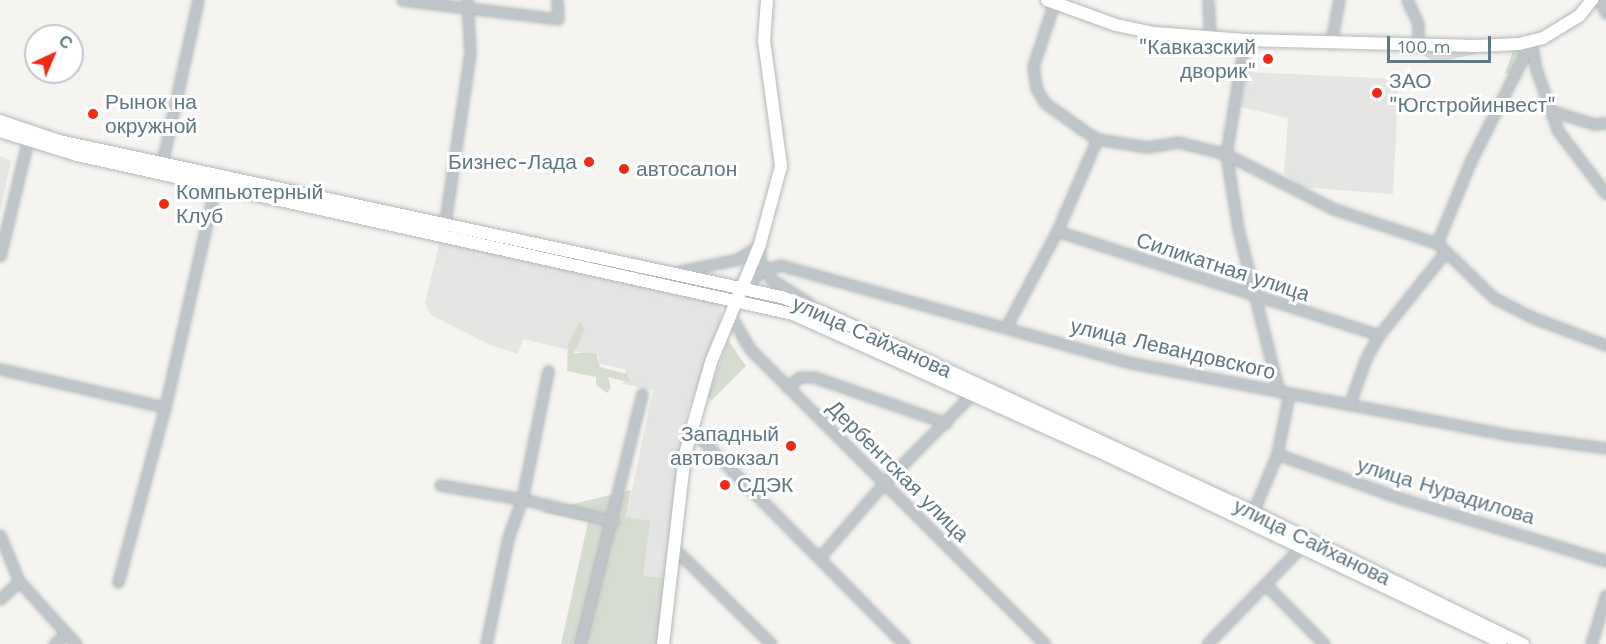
<!DOCTYPE html>
<meta charset="utf-8">
<style>
body{margin:0}
#map{position:relative;width:1606px;height:644px;overflow:hidden;background:#f5f4f0;font-family:"Work Sans",sans-serif}
div>[style]{position:absolute}
[style*='--x']{left:calc(var(--x)*1px);top:calc(var(--y)*1px);width:calc(var(--w)*1px);rotate:calc(var(--a)*1deg)}
.built>*{inset:0;background:#e5e6e4}
.green>*{inset:0;background:#d7dcd1}
.roads{filter:drop-shadow(0 0 2px #b2b9bc) drop-shadow(0 0 2px #b2b9bc)}
.minor>*{height:9px;margin:-4.5px;padding:0 4.5px;transform-origin:4.5px;border-radius:4.5px;background:#bfc5c8}
.major>*{height:12px;margin:-6px;padding:0 6px;transform-origin:6px;border-radius:6px;background:#fff}
.dots>*{width:16px;height:16px;translate:-50% -50%;box-sizing:border-box;border:3px solid #fff;border-radius:50%}
span{translate:-50% -50%;white-space:nowrap;text-align:center;line-height:1.15;-webkit-text-stroke:6px #fff;paint-order:stroke}
.poi-label{font-size:21px;color:#617984}
.right{translate:-100% -50%;text-align:right}
.left{translate:0 -50%;text-align:left}
.street-label{font-size:21px;color:#617984}
.north{position:absolute;left:24px;top:24px;width:60px;height:60px;box-sizing:border-box;background:#fff;border:2px solid #c0c9ce;border-radius:50%;rotate:44deg;font-size:16px;font-weight:700;line-height:24px;text-align:center;color:#617984}
.north::after{content:'';display:block;margin:auto;width:21px;height:27px;background:#f02a16;clip-path:polygon(50% 0,100% 100%,50% 72%,0 100%)}
.scale{position:absolute;left:1387px;top:36px;width:104px;height:27px;box-sizing:border-box;border:3px solid #617984;border-top:0;padding-left:8px;font-size:18px;line-height:21px;white-space:nowrap;color:#617984;-webkit-text-stroke:4px #fff;paint-order:stroke}
</style>
<div id="map">
<div class="built">
<i style="clip-path:polygon(1247px 72px,1399px 79px,1393px 194px,1299px 187px,1284px 173px,1288px 118px,1240px 107px)"></i>
<i style="clip-path:polygon(0 156px,11px 161px,0 212px)"></i>
<i style="clip-path:polygon(440px 240px,721px 304px,721px 318px,686px 417px,666px 578px,643px 576px,626px 518px,653px 390px,623px 384px,626px 370px,598px 363px,599px 357px,523px 339px,518px 354px,490px 345px,431px 315px,425px 303px)"></i>
</div>
<div class="green">
<i style="clip-path:polygon(1421px 48px,1491px 50px,1436px 63px,1420px 53px)"></i>
<i style="clip-path:polygon(1514px 48px,1520px 51px,1520px 59px,1509px 74px,1505px 73px)"></i>
<i style="clip-path:polygon(580px 321px,585px 330px,574px 353px,596px 353px,600px 367px,627px 374px,631px 383px,608px 377px,611px 388px,607px 393px,596px 385px,596px 377px,567px 371px,568px 344px)"></i>
<i style="clip-path:polygon(728px 340px,746px 366px,711px 401px,708px 396px)"></i>
<i style="clip-path:polygon(631px 490px,626px 517px,650px 521px,643px 576px,666px 578px,659px 644px,561px 644px,588px 522px,540px 512px)"></i>
</div>
<div class="roads">
<div class="minor">
<i style="--x:402;--y:0;--w:157;--a:6.9"></i>
<i style="--x:558;--y:19;--w:19;--a:-93"></i>
<i style="--x:1208;--y:0;--w:38;--a:87"></i>
<i style="--x:1407;--y:0;--w:26;--a:65"></i>
<i style="--x:1418;--y:24;--w:20;--a:90"></i>
<i style="--x:1599;--y:0;--w:15;--a:62"></i>
<i style="--x:1054;--y:3;--w:66;--a:108.4"></i>
<i style="--x:1033;--y:66;--w:22;--a:82"></i>
<i style="--x:1036;--y:88;--w:17;--a:59"></i>
<i style="--x:1045;--y:103;--w:47;--a:35.4"></i>
<i style="--x:1083;--y:130;--w:17;--a:33"></i>
<i style="--x:1097;--y:139;--w:51;--a:9.1"></i>
<i style="--x:1147;--y:147;--w:31;--a:-9"></i>
<i style="--x:1178;--y:142;--w:49;--a:14"></i>
<i style="--x:1226;--y:154;--w:121;--a:27"></i>
<i style="--x:1334;--y:209;--w:108;--a:18.3"></i>
<i style="--x:1437;--y:243;--w:79;--a:44"></i>
<i style="--x:1494;--y:298;--w:45;--a:26.6"></i>
<i style="--x:1534;--y:318;--w:77;--a:20.6"></i>
<i style="--x:1245;--y:40;--w:116;--a:99.5"></i>
<i style="--x:1226;--y:154;--w:76;--a:80.9"></i>
<i style="--x:1238;--y:229;--w:168;--a:75.9"></i>
<i style="--x:1331;--y:42;--w:43;--a:-79.2"></i>
<i style="--x:1531;--y:42;--w:27;--a:80"></i>
<i style="--x:1536;--y:69;--w:66;--a:70.5"></i>
<i style="--x:1558;--y:131;--w:79;--a:52.7"></i>
<i style="--x:1552;--y:111;--w:44;--a:17.2"></i>
<i style="--x:1594;--y:124;--w:12;--a:-5"></i>
<i style="--x:161;--y:168;--w:172;--a:-77.6"></i>
<i style="--x:444;--y:229;--w:178;--a:-81.6"></i>
<i style="--x:470;--y:53;--w:53;--a:-93.2"></i>
<i style="--x:1057;--y:231;--w:338;--a:17.9"></i>
<i style="--x:1437;--y:243;--w:90;--a:-67.7"></i>
<i style="--x:1471;--y:160;--w:132;--a:-63"></i>
<i style="--x:760;--y:250;--w:11;--a:90"></i>
<i style="--x:760;--y:261;--w:21;--a:59"></i>
<i style="--x:771;--y:279;--w:46;--a:32.7"></i>
<i style="--x:0;--y:256;--w:124;--a:-76.5"></i>
<i style="--x:676;--y:272;--w:63;--a:-11.8"></i>
<i style="--x:738;--y:259;--w:24;--a:-33"></i>
<i style="--x:745;--y:286;--w:24;--a:-42"></i>
<i style="--x:763;--y:270;--w:18;--a:-16"></i>
<i style="--x:780;--y:265;--w:365;--a:15.6"></i>
<i style="--x:1132;--y:363;--w:385;--a:10.8"></i>
<i style="--x:1510;--y:435;--w:97;--a:7.7"></i>
<i style="--x:732;--y:318;--w:36;--a:60"></i>
<i style="--x:750;--y:349;--w:417;--a:45"></i>
<i style="--x:1006;--y:327;--w:109;--a:-62"></i>
<i style="--x:1057;--y:231;--w:100;--a:-66.5"></i>
<i style="--x:0;--y:369;--w:169;--a:13"></i>
<i style="--x:787;--y:387;--w:16;--a:-38"></i>
<i style="--x:800;--y:377;--w:14;--a:0"></i>
<i style="--x:814;--y:377;--w:140;--a:19.2"></i>
<i style="--x:1349;--y:405;--w:50;--a:-70.1"></i>
<i style="--x:1366;--y:358;--w:26;--a:-61"></i>
<i style="--x:1379;--y:335;--w:107;--a:-51.4"></i>
<i style="--x:691;--y:429;--w:303;--a:45.3"></i>
<i style="--x:1277;--y:454;--w:131;--a:19.7"></i>
<i style="--x:1400;--y:498;--w:215;--a:17"></i>
<i style="--x:440;--y:485;--w:83;--a:9.7"></i>
<i style="--x:522;--y:499;--w:131;--a:-78.5"></i>
<i style="--x:1253;--y:512;--w:63;--a:-67.5"></i>
<i style="--x:1277;--y:454;--w:61;--a:-78.7"></i>
<i style="--x:0;--y:535;--w:50;--a:67.6"></i>
<i style="--x:19;--y:581;--w:85;--a:47.9"></i>
<i style="--x:673;--y:547;--w:138;--a:44.7"></i>
<i style="--x:819;--y:558;--w:99;--a:-49.1"></i>
<i style="--x:884;--y:483;--w:129;--a:-45.3"></i>
<i style="--x:118;--y:582;--w:181;--a:-75"></i>
<i style="--x:165;--y:407;--w:231;--a:-77.2"></i>
<i style="--x:1266;--y:585;--w:83;--a:45.5"></i>
<i style="--x:0;--y:599;--w:26;--a:-43"></i>
<i style="--x:54;--y:644;--w:15;--a:-42"></i>
<i style="--x:486;--y:644;--w:108;--a:-78.3"></i>
<i style="--x:508;--y:538;--w:41;--a:-70.3"></i>
<i style="--x:522;--y:499;--w:94;--a:13.6"></i>
<i style="--x:580;--y:644;--w:258;--a:-76.1"></i>
<i style="--x:1207;--y:644;--w:139;--a:-45.9"></i>
<i style="--x:1591;--y:644;--w:51;--a:-73"></i>
</div>
<div class="major">
<i style="--x:1047;--y:0;--w:73;--a:19.9"></i>
<i style="--x:1116;--y:25;--w:39;--a:12"></i>
<i style="--x:1154;--y:33;--w:91;--a:4.4"></i>
<i style="--x:1245;--y:40;--w:231;--a:1.5"></i>
<i style="--x:1476;--y:46;--w:43;--a:-2.7"></i>
<i style="--x:1519;--y:44;--w:25;--a:-14"></i>
<i style="--x:1543;--y:38;--w:42;--a:-31.4"></i>
<i style="--x:1579;--y:16;--w:21;--a:-51"></i>
<i style="--x:0;--y:121;--w:62;--a:18.7"></i>
<i style="--x:59;--y:141;--w:739;--a:12.19"></i>
<i style="--x:781;--y:297;--w:44;--a:20.1"></i>
<i style="--x:822;--y:312;--w:475;--a:24.9"></i>
<i style="--x:1253;--y:512;--w:301;--a:26.1"></i>
<i style="--x:0;--y:131;--w:81;--a:17.3"></i>
<i style="--x:77;--y:155;--w:733;--a:12.52"></i>
<i style="--x:793;--y:314;--w:330;--a:24.2"></i>
<i style="--x:1094;--y:449;--w:450;--a:25.4"></i>
<i style="--x:663;--y:644;--w:191;--a:-83.4"></i>
<i style="--x:685;--y:454;--w:96;--a:-74.2"></i>
<i style="--x:711;--y:362;--w:128;--a:-67.4"></i>
<i style="--x:760;--y:244;--w:81;--a:-74.9"></i>
<i style="--x:781;--y:166;--w:126;--a:-97.7"></i>
<i style="--x:764;--y:41;--w:41;--a:-85.8"></i>
</div>
</div>
<div class="dots">
<i style="left:1268px;top:59px;background:#f02a16"></i>
<i style="left:1377px;top:93px;background:#f02a16"></i>
<i style="left:93px;top:114px;background:#f02a16"></i>
<i style="left:589px;top:162px;background:#f02a16"></i>
<i style="left:624px;top:169px;background:#f02a16"></i>
<i style="left:164px;top:204px;background:#f02a16"></i>
<i style="left:791px;top:446px;background:#f02a16"></i>
<i style="left:725px;top:485px;background:#f02a16"></i>
</div>
<div class="poi-label">
<span class="right" style="left:1256px;top:59px">"Кавказский<br>дворик"</span>
<span class="left" style="left:1389px;top:93px">ЗАО<br>"Югстройинвест"</span>
<span class="left" style="left:105px;top:114px">Рынок на<br>окружной</span>
<span class="right" style="left:577px;top:162px">Бизнес-Лада</span>
<span class="left" style="left:636px;top:169px">автосалон</span>
<span class="left" style="left:176px;top:204px">Компьютерный<br>Клуб</span>
<span class="right" style="left:779px;top:446px">Западный<br>автовокзал</span>
<span class="left" style="left:737px;top:485px">СДЭК</span>
</div>
<div class="street-label">
<span style="left:1223px;top:267px;rotate:18deg">Силикатная улица</span>
<span style="left:872px;top:337px;rotate:24deg">улица Сайханова</span>
<span style="left:1173px;top:349px;rotate:13deg">улица Левандовского</span>
<span style="left:898px;top:471px;rotate:45deg">Дербентская улица</span>
<span style="left:1446px;top:491px;rotate:17deg">улица Нурадилова</span>
<span style="left:1312px;top:542px;rotate:26deg">улица Сайханова</span>
</div>
<div class="north">С</div>
<div class="scale">100 m</div>
</div>
